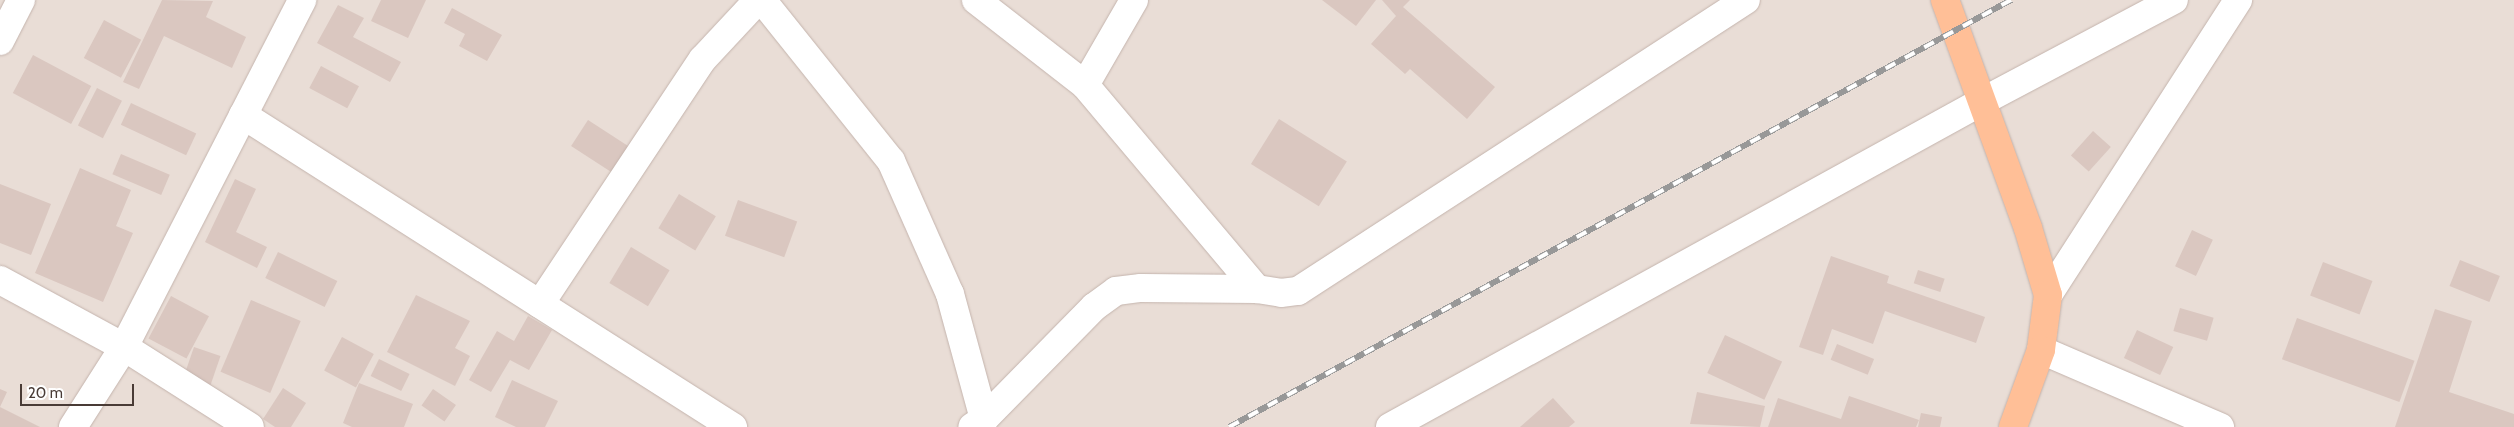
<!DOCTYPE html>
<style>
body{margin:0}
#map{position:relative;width:2514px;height:427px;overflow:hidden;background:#f5ede8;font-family:Cabin,sans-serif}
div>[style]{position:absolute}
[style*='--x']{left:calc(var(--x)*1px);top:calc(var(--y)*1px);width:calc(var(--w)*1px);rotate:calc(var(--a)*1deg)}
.residential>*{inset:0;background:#e9ddd6;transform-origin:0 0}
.building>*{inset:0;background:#dac7c0;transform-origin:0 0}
.roads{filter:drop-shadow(0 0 1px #c4b4ad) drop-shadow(0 0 1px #c4b4ad)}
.minor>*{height:28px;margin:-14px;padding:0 14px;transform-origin:14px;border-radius:14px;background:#fff}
.primary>*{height:28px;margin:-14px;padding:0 14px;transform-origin:14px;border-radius:14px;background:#ffbf97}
.rail>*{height:5.5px;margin-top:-2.75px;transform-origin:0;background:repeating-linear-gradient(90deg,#fff 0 11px,#989898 0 22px);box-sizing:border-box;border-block:1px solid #989898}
span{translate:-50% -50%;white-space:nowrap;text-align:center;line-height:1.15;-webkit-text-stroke:5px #fff;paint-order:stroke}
.scale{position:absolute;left:20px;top:384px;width:114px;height:22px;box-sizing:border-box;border:2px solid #493b36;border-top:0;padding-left:6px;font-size:15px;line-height:18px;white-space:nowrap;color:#493b36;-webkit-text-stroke:4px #fff;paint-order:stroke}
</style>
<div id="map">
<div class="residential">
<i style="left:0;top:0;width:2514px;height:427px"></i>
</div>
<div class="building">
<i style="clip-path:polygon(162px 0,213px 1px,206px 17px,246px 37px,232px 68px,164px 36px,139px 89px,123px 82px)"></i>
<i style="clip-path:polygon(381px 0,426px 0,408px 38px,371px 21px)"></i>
<i style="clip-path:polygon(1322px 0,1376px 0,1356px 26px)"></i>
<i style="clip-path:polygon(1382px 0,1410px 0,1403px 7px,1495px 87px,1467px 119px,1410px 69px,1405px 74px,1371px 44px,1396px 16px)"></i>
<i style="clip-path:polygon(338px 5px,364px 18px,353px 37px,401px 62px,390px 82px,317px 43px)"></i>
<i style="clip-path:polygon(452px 8px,502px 35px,487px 61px,459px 46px,465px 34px,444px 23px)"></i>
<i style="left:104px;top:20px;width:42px;height:43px;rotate:28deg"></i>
<i style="left:33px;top:55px;width:66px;height:43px;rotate:28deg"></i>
<i style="left:321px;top:66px;width:43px;height:25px;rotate:28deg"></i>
<i style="left:97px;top:88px;width:28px;height:42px;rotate:27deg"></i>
<i style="left:131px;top:103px;width:72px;height:24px;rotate:25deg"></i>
<i style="left:1279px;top:119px;width:80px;height:53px;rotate:32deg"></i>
<i style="left:588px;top:120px;width:51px;height:31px;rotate:33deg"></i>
<i style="left:2093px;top:131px;width:24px;height:33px;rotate:42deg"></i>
<i style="left:121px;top:154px;width:53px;height:22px;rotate:23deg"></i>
<i style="clip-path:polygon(80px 168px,131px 190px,116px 226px,133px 233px,103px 302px,35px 273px)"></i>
<i style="clip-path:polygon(235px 179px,256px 189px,236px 232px,267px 247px,257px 268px,205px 242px)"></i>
<i style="clip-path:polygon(0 184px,51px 204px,31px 255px,0 243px)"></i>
<i style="left:679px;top:194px;width:43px;height:40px;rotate:31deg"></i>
<i style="left:738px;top:200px;width:63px;height:38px;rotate:20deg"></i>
<i style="left:2192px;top:230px;width:23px;height:40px;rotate:25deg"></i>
<i style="left:631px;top:247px;width:45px;height:42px;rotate:31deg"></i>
<i style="left:278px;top:252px;width:66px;height:29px;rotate:26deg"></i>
<i style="clip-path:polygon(1831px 256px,1889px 276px,1887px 283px,1985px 317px,1976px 343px,1885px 311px,1873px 344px,1832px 329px,1823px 355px,1799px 347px)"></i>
<i style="left:2460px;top:260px;width:43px;height:28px;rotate:22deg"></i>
<i style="left:2323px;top:262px;width:53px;height:36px;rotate:21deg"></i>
<i style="left:1918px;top:270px;width:28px;height:14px;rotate:18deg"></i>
<i style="clip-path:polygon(416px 295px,470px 321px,455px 348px,470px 356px,455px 386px,387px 352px)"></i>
<i style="left:171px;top:296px;width:43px;height:48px;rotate:28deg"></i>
<i style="left:251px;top:300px;width:54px;height:78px;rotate:23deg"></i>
<i style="left:2180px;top:308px;width:35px;height:24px;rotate:16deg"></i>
<i style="clip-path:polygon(2435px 309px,2472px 321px,2449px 392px,2514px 414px,2514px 427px,2395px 427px)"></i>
<i style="clip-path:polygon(528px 316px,552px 330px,529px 370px,510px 360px,491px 392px,469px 380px,497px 331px,514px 341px)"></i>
<i style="left:2297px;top:318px;width:125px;height:44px;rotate:20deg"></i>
<i style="left:2137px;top:330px;width:40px;height:31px;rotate:25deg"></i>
<i style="left:1725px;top:335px;width:63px;height:42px;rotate:25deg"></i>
<i style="left:342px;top:337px;width:36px;height:38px;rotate:28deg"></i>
<i style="left:1837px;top:344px;width:40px;height:17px;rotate:22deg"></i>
<i style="left:194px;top:347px;width:28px;height:36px;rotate:19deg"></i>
<i style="left:379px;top:359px;width:34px;height:19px;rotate:26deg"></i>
<i style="clip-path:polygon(512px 380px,558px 401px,545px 427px,516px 427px,495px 417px)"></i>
<i style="clip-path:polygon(359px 383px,413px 404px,404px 427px,352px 427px,343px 423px)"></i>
<i style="clip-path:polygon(283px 388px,306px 403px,291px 427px,275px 427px,263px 419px)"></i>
<i style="clip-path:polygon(0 389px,7px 392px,0 407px,40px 427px,0 427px)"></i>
<i style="left:433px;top:389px;width:28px;height:20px;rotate:35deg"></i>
<i style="clip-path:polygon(1697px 392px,1765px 406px,1760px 427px,1690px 424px)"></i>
<i style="clip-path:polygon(1849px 396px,1919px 420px,1916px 427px,1768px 427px,1778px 398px,1841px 419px)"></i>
<i style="clip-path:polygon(1553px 398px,1575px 422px,1569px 427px,1520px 427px)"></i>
<i style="clip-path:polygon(1921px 413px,1942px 417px,1940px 427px,1918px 427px)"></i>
</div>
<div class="roads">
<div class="minor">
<i style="--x:762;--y:0;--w:206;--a:51.3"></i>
<i style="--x:891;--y:161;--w:145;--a:66.1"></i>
<i style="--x:950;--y:294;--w:130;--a:74.8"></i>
<i style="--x:984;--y:419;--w:14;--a:146"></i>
<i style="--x:976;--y:0;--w:138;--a:37.9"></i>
<i style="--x:1085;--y:85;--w:267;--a:49.9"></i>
<i style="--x:0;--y:41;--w:46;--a:-62.9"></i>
<i style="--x:1085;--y:85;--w:98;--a:-60"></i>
<i style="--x:243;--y:115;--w:581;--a:32.49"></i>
<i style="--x:0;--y:280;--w:141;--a:28.4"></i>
<i style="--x:124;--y:347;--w:149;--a:32.4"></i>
<i style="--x:2048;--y:295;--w:351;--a:-57.2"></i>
<i style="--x:540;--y:304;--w:294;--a:-56.4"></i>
<i style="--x:703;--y:59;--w:81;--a:-47"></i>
<i style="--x:2041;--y:350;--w:195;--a:23.3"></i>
<i style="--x:984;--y:419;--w:157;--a:-45.5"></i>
<i style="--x:1094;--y:307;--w:27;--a:-36"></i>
<i style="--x:1116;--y:291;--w:25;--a:-7"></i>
<i style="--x:1141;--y:288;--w:116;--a:0.5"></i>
<i style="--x:1257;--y:289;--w:24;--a:9"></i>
<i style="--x:1281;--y:293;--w:17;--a:-7"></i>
<i style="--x:1298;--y:291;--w:534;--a:-33.01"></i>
<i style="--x:73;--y:427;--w:95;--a:-57.5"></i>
<i style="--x:124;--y:347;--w:390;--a:-62.8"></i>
<i style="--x:1390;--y:427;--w:677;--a:-28.8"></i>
<i style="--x:1983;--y:101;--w:216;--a:-27.9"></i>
</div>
<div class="primary">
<i style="--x:1945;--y:0;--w:243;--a:70"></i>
<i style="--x:2028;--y:228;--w:70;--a:73.4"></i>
<i style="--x:2048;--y:295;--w:55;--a:97.3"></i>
<i style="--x:2041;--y:350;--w:82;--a:110"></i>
</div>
</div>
<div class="rail">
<i style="--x:1229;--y:427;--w:891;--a:-28.64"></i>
</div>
<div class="scale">20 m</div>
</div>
